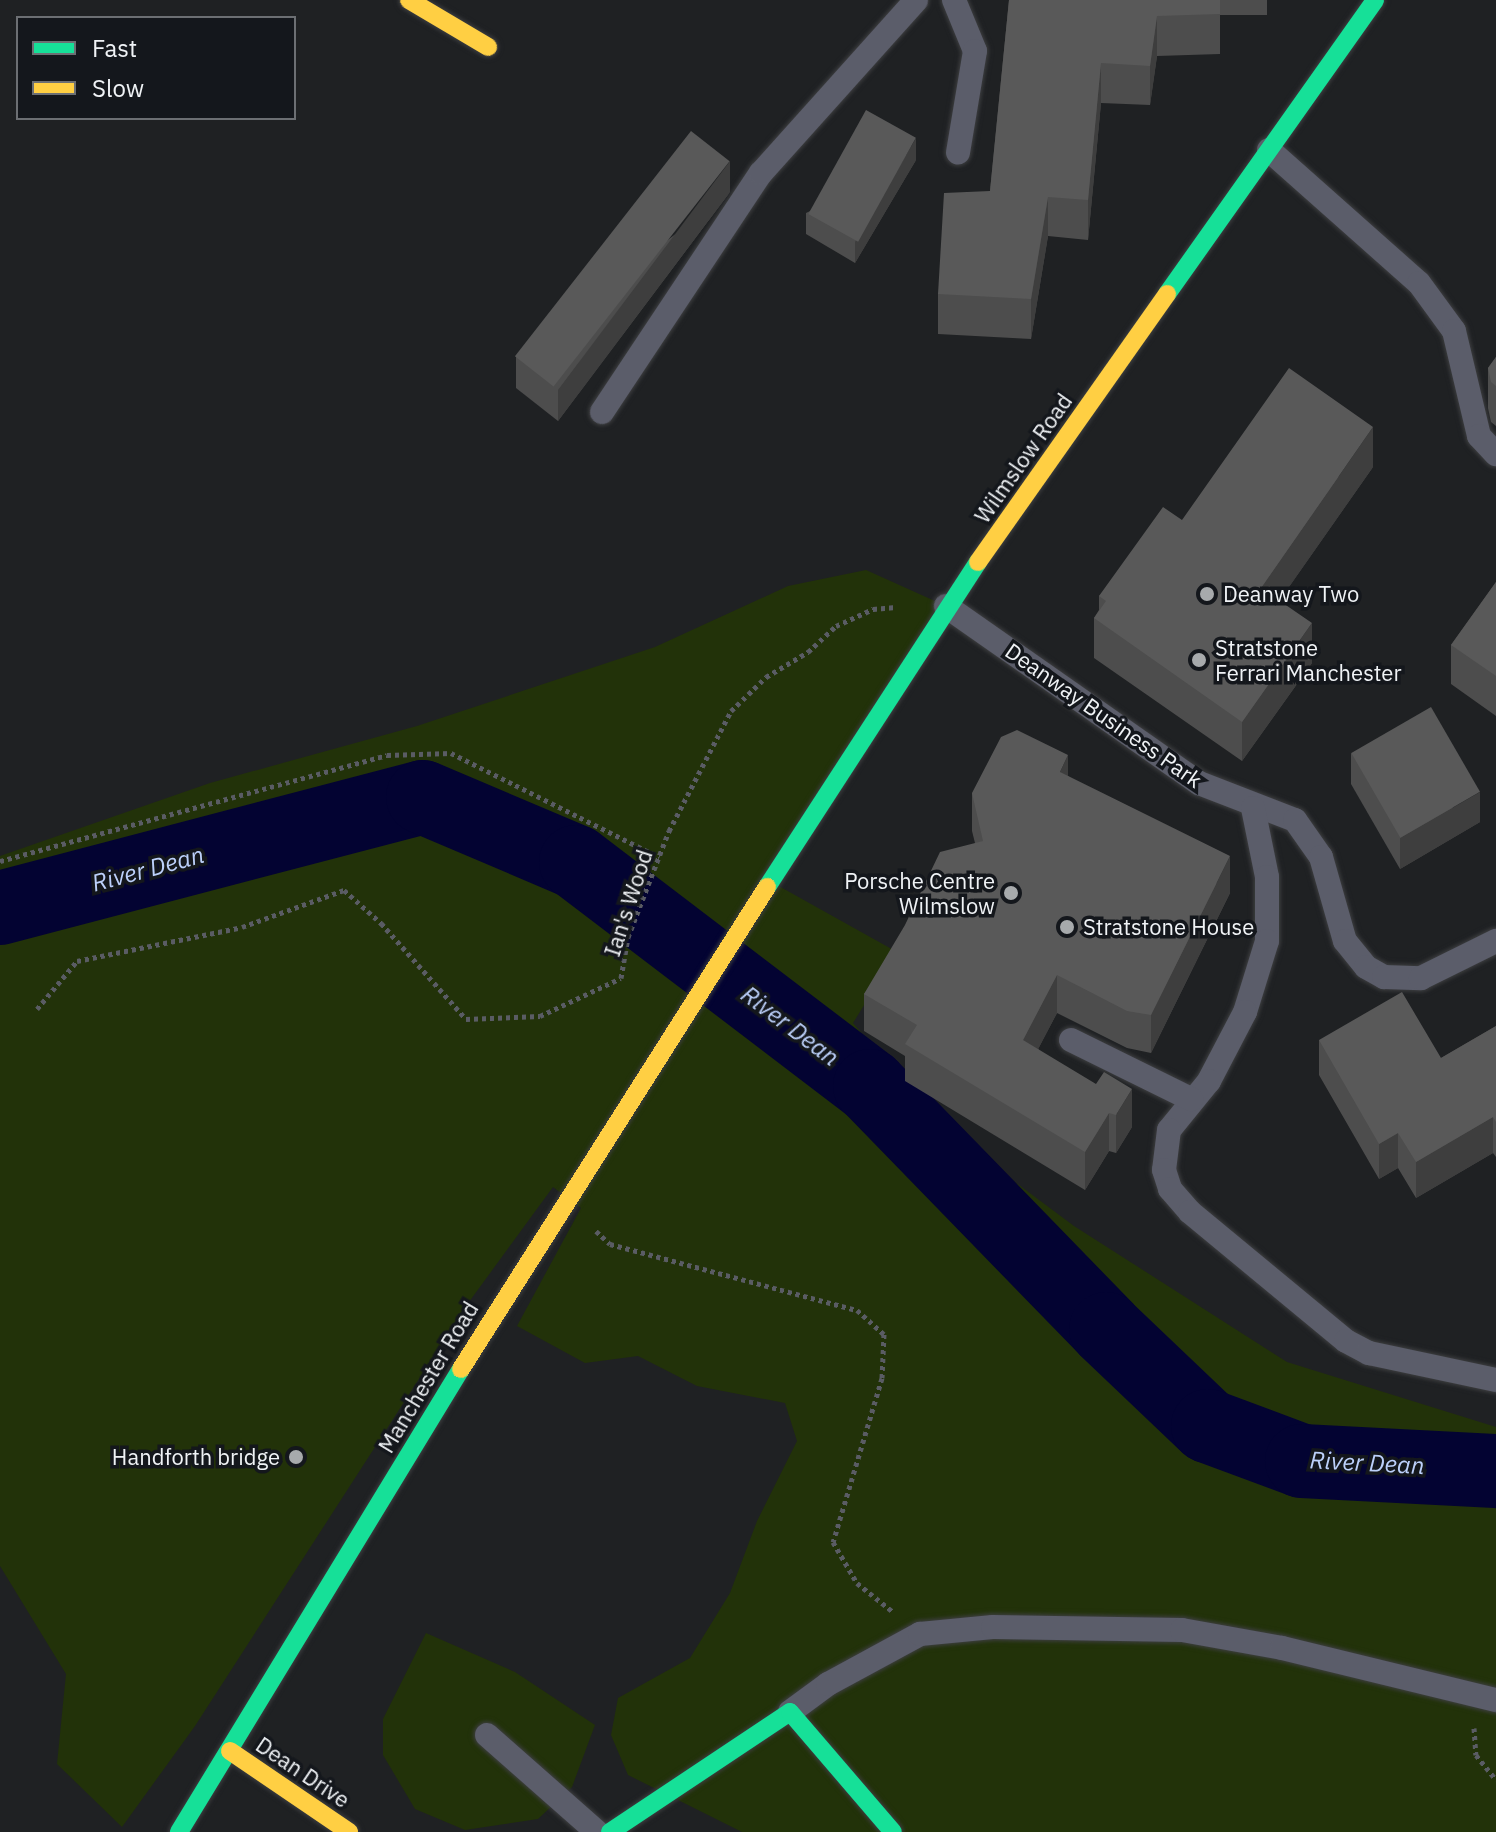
<!DOCTYPE html>
<style>
body{margin:0}
#map{position:relative;width:1496px;height:1832px;overflow:hidden;background:#1f2123;font-family:"IBM Plex Sans",sans-serif}
div>[style]{position:absolute}
[style*='--x']{left:calc(var(--x)*1px);top:calc(var(--y)*1px);width:calc(var(--w)*1px);rotate:calc(var(--a)*1deg)}
.green>*{inset:0;background:#223209}
.river>*{height:74px;margin:-37px;padding:0 37px;transform-origin:37px;border-radius:37px;background:#030332}
.path>*{height:5px;margin-top:-2.5px;transform-origin:0;background:repeating-linear-gradient(90deg,#5a5c64 0 4px,transparent 0 8px)}
.roads{filter:drop-shadow(0 0 2px #3d3e40) drop-shadow(0 0 2px #3d3e40)}
.lane>*{height:24px;margin:-12px;padding:0 12px;transform-origin:12px;border-radius:12px;background:#5b5d6a}
.fast>*{height:18px;margin:-9px;padding:0 9px;transform-origin:9px;border-radius:9px;background:#16e098}
.slow>*{height:18px;margin:-9px;padding:0 9px;transform-origin:9px;border-radius:9px;background:#ffcf43}
.wall>*{inset:0;background:#4d4d4d}
.shaded-wall>*{inset:0;background:#3e3e3e}
.building>*{inset:0;background:#595959;transform-origin:0 0}
.dots>*{width:22px;height:22px;translate:-50% -50%;box-sizing:border-box;border:4px solid #14171c;border-radius:50%}
span{translate:-50% -50%;white-space:nowrap;text-align:center;line-height:1.15;-webkit-text-stroke:7px #14171c;paint-order:stroke}
.street-label{font-size:22px;color:#f0f3f6}
.poi-label{font-size:22px;color:#f0f3f6}
.left{translate:0 -50%;text-align:left}
.right{translate:-100% -50%;text-align:right}
.water-label{font-size:24px;color:#bcd0fa;font-style:italic}
.legend{position:absolute;left:16px;top:16px;width:280px;height:104px;box-sizing:border-box;background:#14171c;border:2px solid #6c6f73;margin:0;padding:10px 14px;list-style:none;font-size:24px;color:#f0f3f6}
.legend li{display:flex;align-items:center;gap:16px;height:40px}
.legend b{width:40px;border:2px solid #6c6f73}
</style>
<div id="map">
<div class="green">
<i style="clip-path:polygon(866px 570px,946px 606px,768px 880px,897px 952px,853px 1023px,945px 1130px,1074px 1226px,1287px 1362px,1496px 1427px,1496px 1832px,742px 1832px,628px 1775px,611px 1735px,618px 1698px,690px 1658px,730px 1593px,757px 1521px,797px 1441px,785px 1403px,697px 1386px,638px 1356px,585px 1363px,517px 1326px,581px 1208px,553px 1187px,466px 1306px,195px 1726px,122px 1827px,57px 1764px,66px 1674px,0 1566px,0 856px,210px 783px,417px 726px,655px 647px,788px 586px)"></i>
<i style="clip-path:polygon(426px 1633px,515px 1672px,595px 1725px,572px 1787px,538px 1819px,465px 1830px,415px 1809px,383px 1755px,383px 1719px)"></i>
</div>
<div class="river">
<i style="--x:0;--y:908;--w:437;--a:-14.7"></i>
<i style="--x:423;--y:797;--w:166;--a:23"></i>
<i style="--x:576;--y:862;--w:370;--a:37.3"></i>
<i style="--x:870;--y:1086;--w:339;--a:45.8"></i>
<i style="--x:1106;--y:1329;--w:141;--a:43.6"></i>
<i style="--x:1208;--y:1426;--w:100;--a:20.4"></i>
<i style="--x:1302;--y:1461;--w:194;--a:3"></i>
</div>
<div class="path">
<i style="--x:0;--y:861;--w:401;--a:-15.3"></i>
<i style="--x:387;--y:755;--w:64;--a:-1.8"></i>
<i style="--x:451;--y:753;--w:233;--a:26.6"></i>
<i style="--x:37;--y:1009;--w:62;--a:-50.2"></i>
<i style="--x:77;--y:961;--w:168;--a:-11.6"></i>
<i style="--x:242;--y:927;--w:109;--a:-19.9"></i>
<i style="--x:344;--y:890;--w:50;--a:41.7"></i>
<i style="--x:381;--y:923;--w:128;--a:48.5"></i>
<i style="--x:466;--y:1019;--w:74;--a:-2.3"></i>
<i style="--x:540;--y:1016;--w:89;--a:-25.1"></i>
<i style="--x:621;--y:978;--w:42;--a:-80.3"></i>
<i style="--x:628;--y:937;--w:114;--a:-68.9"></i>
<i style="--x:669;--y:831;--w:135;--a:-62.7"></i>
<i style="--x:731;--y:711;--w:49;--a:-44.2"></i>
<i style="--x:766;--y:677;--w:49;--a:-30.8"></i>
<i style="--x:808;--y:652;--w:38;--a:-43"></i>
<i style="--x:836;--y:626;--w:41;--a:-24.7"></i>
<i style="--x:873;--y:609;--w:23;--a:-5"></i>
<i style="--x:596;--y:1231;--w:19;--a:43"></i>
<i style="--x:610;--y:1244;--w:256;--a:15"></i>
<i style="--x:857;--y:1310;--w:36;--a:42"></i>
<i style="--x:884;--y:1334;--w:44;--a:92.6"></i>
<i style="--x:882;--y:1378;--w:171;--a:106.6"></i>
<i style="--x:833;--y:1542;--w:48;--a:59.7"></i>
<i style="--x:857;--y:1583;--w:45;--a:38.7"></i>
<i style="--x:1474;--y:1728;--w:27;--a:86"></i>
<i style="--x:1476;--y:1755;--w:32;--a:51"></i>
</div>
<div class="roads">
<div class="lane">
<i style="--x:954;--y:0;--w:55;--a:67.6"></i>
<i style="--x:975;--y:51;--w:103;--a:99.5"></i>
<i style="--x:1269;--y:150;--w:200;--a:41.6"></i>
<i style="--x:1419;--y:283;--w:59;--a:53.9"></i>
<i style="--x:1454;--y:331;--w:108;--a:76.6"></i>
<i style="--x:1479;--y:436;--w:25;--a:47"></i>
<i style="--x:602;--y:412;--w:287;--a:-56.4"></i>
<i style="--x:761;--y:173;--w:232;--a:-48.1"></i>
<i style="--x:946;--y:606;--w:309;--a:35"></i>
<i style="--x:1199;--y:783;--w:103;--a:21.1"></i>
<i style="--x:1295;--y:820;--w:45;--a:54.9"></i>
<i style="--x:1321;--y:857;--w:87;--a:74.1"></i>
<i style="--x:1345;--y:941;--w:33;--a:51"></i>
<i style="--x:1366;--y:967;--w:21;--a:29"></i>
<i style="--x:1384;--y:977;--w:37;--a:2"></i>
<i style="--x:1421;--y:978;--w:84;--a:-26.3"></i>
<i style="--x:1253;--y:808;--w:70;--a:78.5"></i>
<i style="--x:1267;--y:877;--w:64;--a:90"></i>
<i style="--x:1267;--y:941;--w:74;--a:107.2"></i>
<i style="--x:1245;--y:1012;--w:78;--a:117.6"></i>
<i style="--x:1209;--y:1081;--w:63;--a:129.2"></i>
<i style="--x:1169;--y:1130;--w:40;--a:97.1"></i>
<i style="--x:1164;--y:1170;--w:20;--a:72"></i>
<i style="--x:1170;--y:1189;--w:30;--a:49"></i>
<i style="--x:1190;--y:1212;--w:202;--a:39.6"></i>
<i style="--x:1346;--y:1341;--w:26;--a:28"></i>
<i style="--x:1369;--y:1353;--w:130;--a:12"></i>
<i style="--x:1071;--y:1040;--w:134;--a:26.2"></i>
<i style="--x:790;--y:1712;--w:47;--a:-36.4"></i>
<i style="--x:828;--y:1684;--w:105;--a:-28.5"></i>
<i style="--x:920;--y:1634;--w:73;--a:-5.5"></i>
<i style="--x:993;--y:1627;--w:189;--a:0.9"></i>
<i style="--x:1182;--y:1630;--w:102;--a:10.2"></i>
<i style="--x:1282;--y:1648;--w:220;--a:13.7"></i>
<i style="--x:487;--y:1735;--w:147;--a:41.4"></i>
</div>
<div class="fast">
<i style="--x:1167;--y:294;--w:360;--a:-54.7"></i>
<i style="--x:767;--y:887;--w:387;--a:-57"></i>
<i style="--x:179;--y:1832;--w:542;--a:-58.66"></i>
<i style="--x:610;--y:1832;--w:216;--a:-33.7"></i>
<i style="--x:790;--y:1712;--w:158;--a:49.4"></i>
</div>
<div class="slow">
<i style="--x:409;--y:0;--w:92;--a:30.7"></i>
<i style="--x:978;--y:562;--w:328;--a:-54.8"></i>
<i style="--x:461;--y:1369;--w:571;--a:-57.59"></i>
<i style="--x:230;--y:1751;--w:144;--a:34.2"></i>
</div>
</div>
<div class="wall">
<i style="clip-path:polygon(1009px 0,1267px 0,1267px 15px,1220px 15px,1220px 54px,1157px 56px,1150px 105px,1101px 103px,1088px 240px,1048px 236px,1031px 339px,938px 334px,938px 294px,990px 191px)"></i>
<i style="clip-path:polygon(916px 160px,855px 263px,806px 234px,806px 213px)"></i>
<i style="clip-path:polygon(730px 192px,558px 421px,516px 388px,516px 357px)"></i>
<i style="clip-path:polygon(1496px 357px,1496px 426px,1491px 422px,1488px 408px,1488px 368px)"></i>
<i style="clip-path:polygon(1373px 467px,1279px 601px,1312px 663px,1242px 761px,1094px 658px,1094px 618px,1099px 610px,1099px 596px,1182px 520px)"></i>
<i style="clip-path:polygon(1496px 582px,1496px 716px,1451px 684px,1451px 645px)"></i>
<i style="clip-path:polygon(1351px 753px,1480px 822px,1400px 869px,1351px 784px)"></i>
<i style="clip-path:polygon(1068px 776px,1230px 893px,1151px 1053px,1127px 1048px,1057px 1013px,1038px 1049px,1132px 1127px,1116px 1153px,1109px 1151px,1085px 1190px,905px 1081px,905px 1056px,864px 1031px,864px 994px,975px 843px,972px 831px,972px 793px)"></i>
<i style="clip-path:polygon(1496px 1026px,1496px 1157px,1493px 1153px,1416px 1198px,1398px 1168px,1379px 1179px,1319px 1075px,1319px 1040px,1441px 1058px)"></i>
</div>
<div class="shaded-wall">
<i style="clip-path:polygon(1157px 16px,1157px 56px,1150px 105px,1150px 66px)"></i>
<i style="clip-path:polygon(1101px 63px,1101px 103px,1088px 240px,1088px 200px)"></i>
<i style="clip-path:polygon(916px 138px,916px 160px,855px 263px,855px 242px)"></i>
<i style="clip-path:polygon(730px 161px,730px 192px,558px 421px,558px 390px)"></i>
<i style="clip-path:polygon(1048px 197px,1048px 236px,1031px 339px,1031px 299px)"></i>
<i style="clip-path:polygon(1373px 427px,1373px 467px,1261px 627px,1261px 588px)"></i>
<i style="clip-path:polygon(1312px 623px,1312px 663px,1242px 761px,1242px 722px)"></i>
<i style="clip-path:polygon(1068px 755px,1068px 793px,1060px 772px)"></i>
<i style="clip-path:polygon(1480px 792px,1480px 822px,1400px 869px,1400px 838px)"></i>
<i style="clip-path:polygon(1230px 856px,1230px 893px,1151px 1053px,1151px 1015px)"></i>
<i style="clip-path:polygon(1057px 975px,1057px 1013px,1023px 1078px,1023px 1040px)"></i>
<i style="clip-path:polygon(1132px 1089px,1132px 1127px,1116px 1153px,1116px 1115px)"></i>
<i style="clip-path:polygon(1109px 1113px,1109px 1151px,1085px 1190px,1085px 1152px)"></i>
<i style="clip-path:polygon(1493px 1117px,1493px 1153px,1416px 1198px,1416px 1162px)"></i>
<i style="clip-path:polygon(1398px 1133px,1398px 1168px,1379px 1179px,1379px 1144px)"></i>
</div>
<div class="building">
<i style="clip-path:polygon(1009px 0,1220px 0,1220px 14px,1157px 16px,1150px 66px,1101px 63px,1088px 200px,1048px 197px,1031px 299px,938px 294px,944px 193px,990px 191px)"></i>
<i style="left:866px;top:110px;width:57px;height:119px;rotate:29deg"></i>
<i style="left:691px;top:131px;width:49px;height:286px;rotate:38deg"></i>
<i style="clip-path:polygon(1496px 357px,1496px 386px,1491px 382px,1488px 368px)"></i>
<i style="clip-path:polygon(1289px 368px,1373px 427px,1261px 588px,1312px 623px,1242px 722px,1094px 618px,1106px 601px,1099px 596px,1163px 507px,1182px 520px)"></i>
<i style="clip-path:polygon(1496px 582px,1496px 676px,1451px 645px)"></i>
<i style="left:1431px;top:707px;width:98px;height:92px;rotate:60deg"></i>
<i style="clip-path:polygon(1017px 730px,1068px 755px,1060px 772px,1230px 856px,1151px 1015px,1127px 1011px,1057px 975px,1023px 1040px,1096px 1084px,1104px 1072px,1132px 1089px,1116px 1115px,1109px 1113px,1085px 1152px,905px 1044px,917px 1025px,864px 994px,905px 925px,940px 852px,983px 841px,972px 793px,1001px 737px)"></i>
<i style="clip-path:polygon(1402px 992px,1441px 1058px,1496px 1026px,1496px 1122px,1493px 1117px,1416px 1162px,1398px 1133px,1379px 1144px,1319px 1040px)"></i>
</div>
<div class="dots">
<i style="left:1207px;top:594px;background:#a7aaac"></i>
<i style="left:1199px;top:660px;background:#a7aaac"></i>
<i style="left:1011px;top:893px;background:#a7aaac"></i>
<i style="left:1067px;top:927px;background:#a7aaac"></i>
<i style="left:296px;top:1457px;background:#a7aaac"></i>
</div>
<div class="street-label">
<span style="left:1023px;top:458px;rotate:-55deg">Wilmslow Road</span>
<span style="left:1104px;top:715px;rotate:35deg">Deanway Business Park</span>
<span style="left:628px;top:903px;rotate:-72deg">Ian's Wood</span>
<span style="left:428px;top:1377px;rotate:-59deg">Manchester Road</span>
<span style="left:303px;top:1772px;rotate:34deg">Dean Drive</span>
</div>
<div class="poi-label">
<span class="left" style="left:1223px;top:594px">Deanway Two</span>
<span class="left" style="left:1215px;top:660px">Stratstone<br>Ferrari Manchester</span>
<span class="right" style="left:995px;top:893px">Porsche Centre<br>Wilmslow</span>
<span class="left" style="left:1083px;top:927px">Stratstone House</span>
<span class="right" style="left:280px;top:1457px">Handforth bridge</span>
</div>
<div class="water-label">
<span style="left:148px;top:869px;rotate:-15deg">River Dean</span>
<span style="left:790px;top:1026px;rotate:37deg">River Dean</span>
<span style="left:1367px;top:1463px;rotate:3deg">River Dean</span>
</div>
<ul class="legend">
<li><b style="height:10px;background:#16e098"></b>Fast</li>
<li><b style="height:10px;background:#ffcf43"></b>Slow</li>
</ul>
</div>
